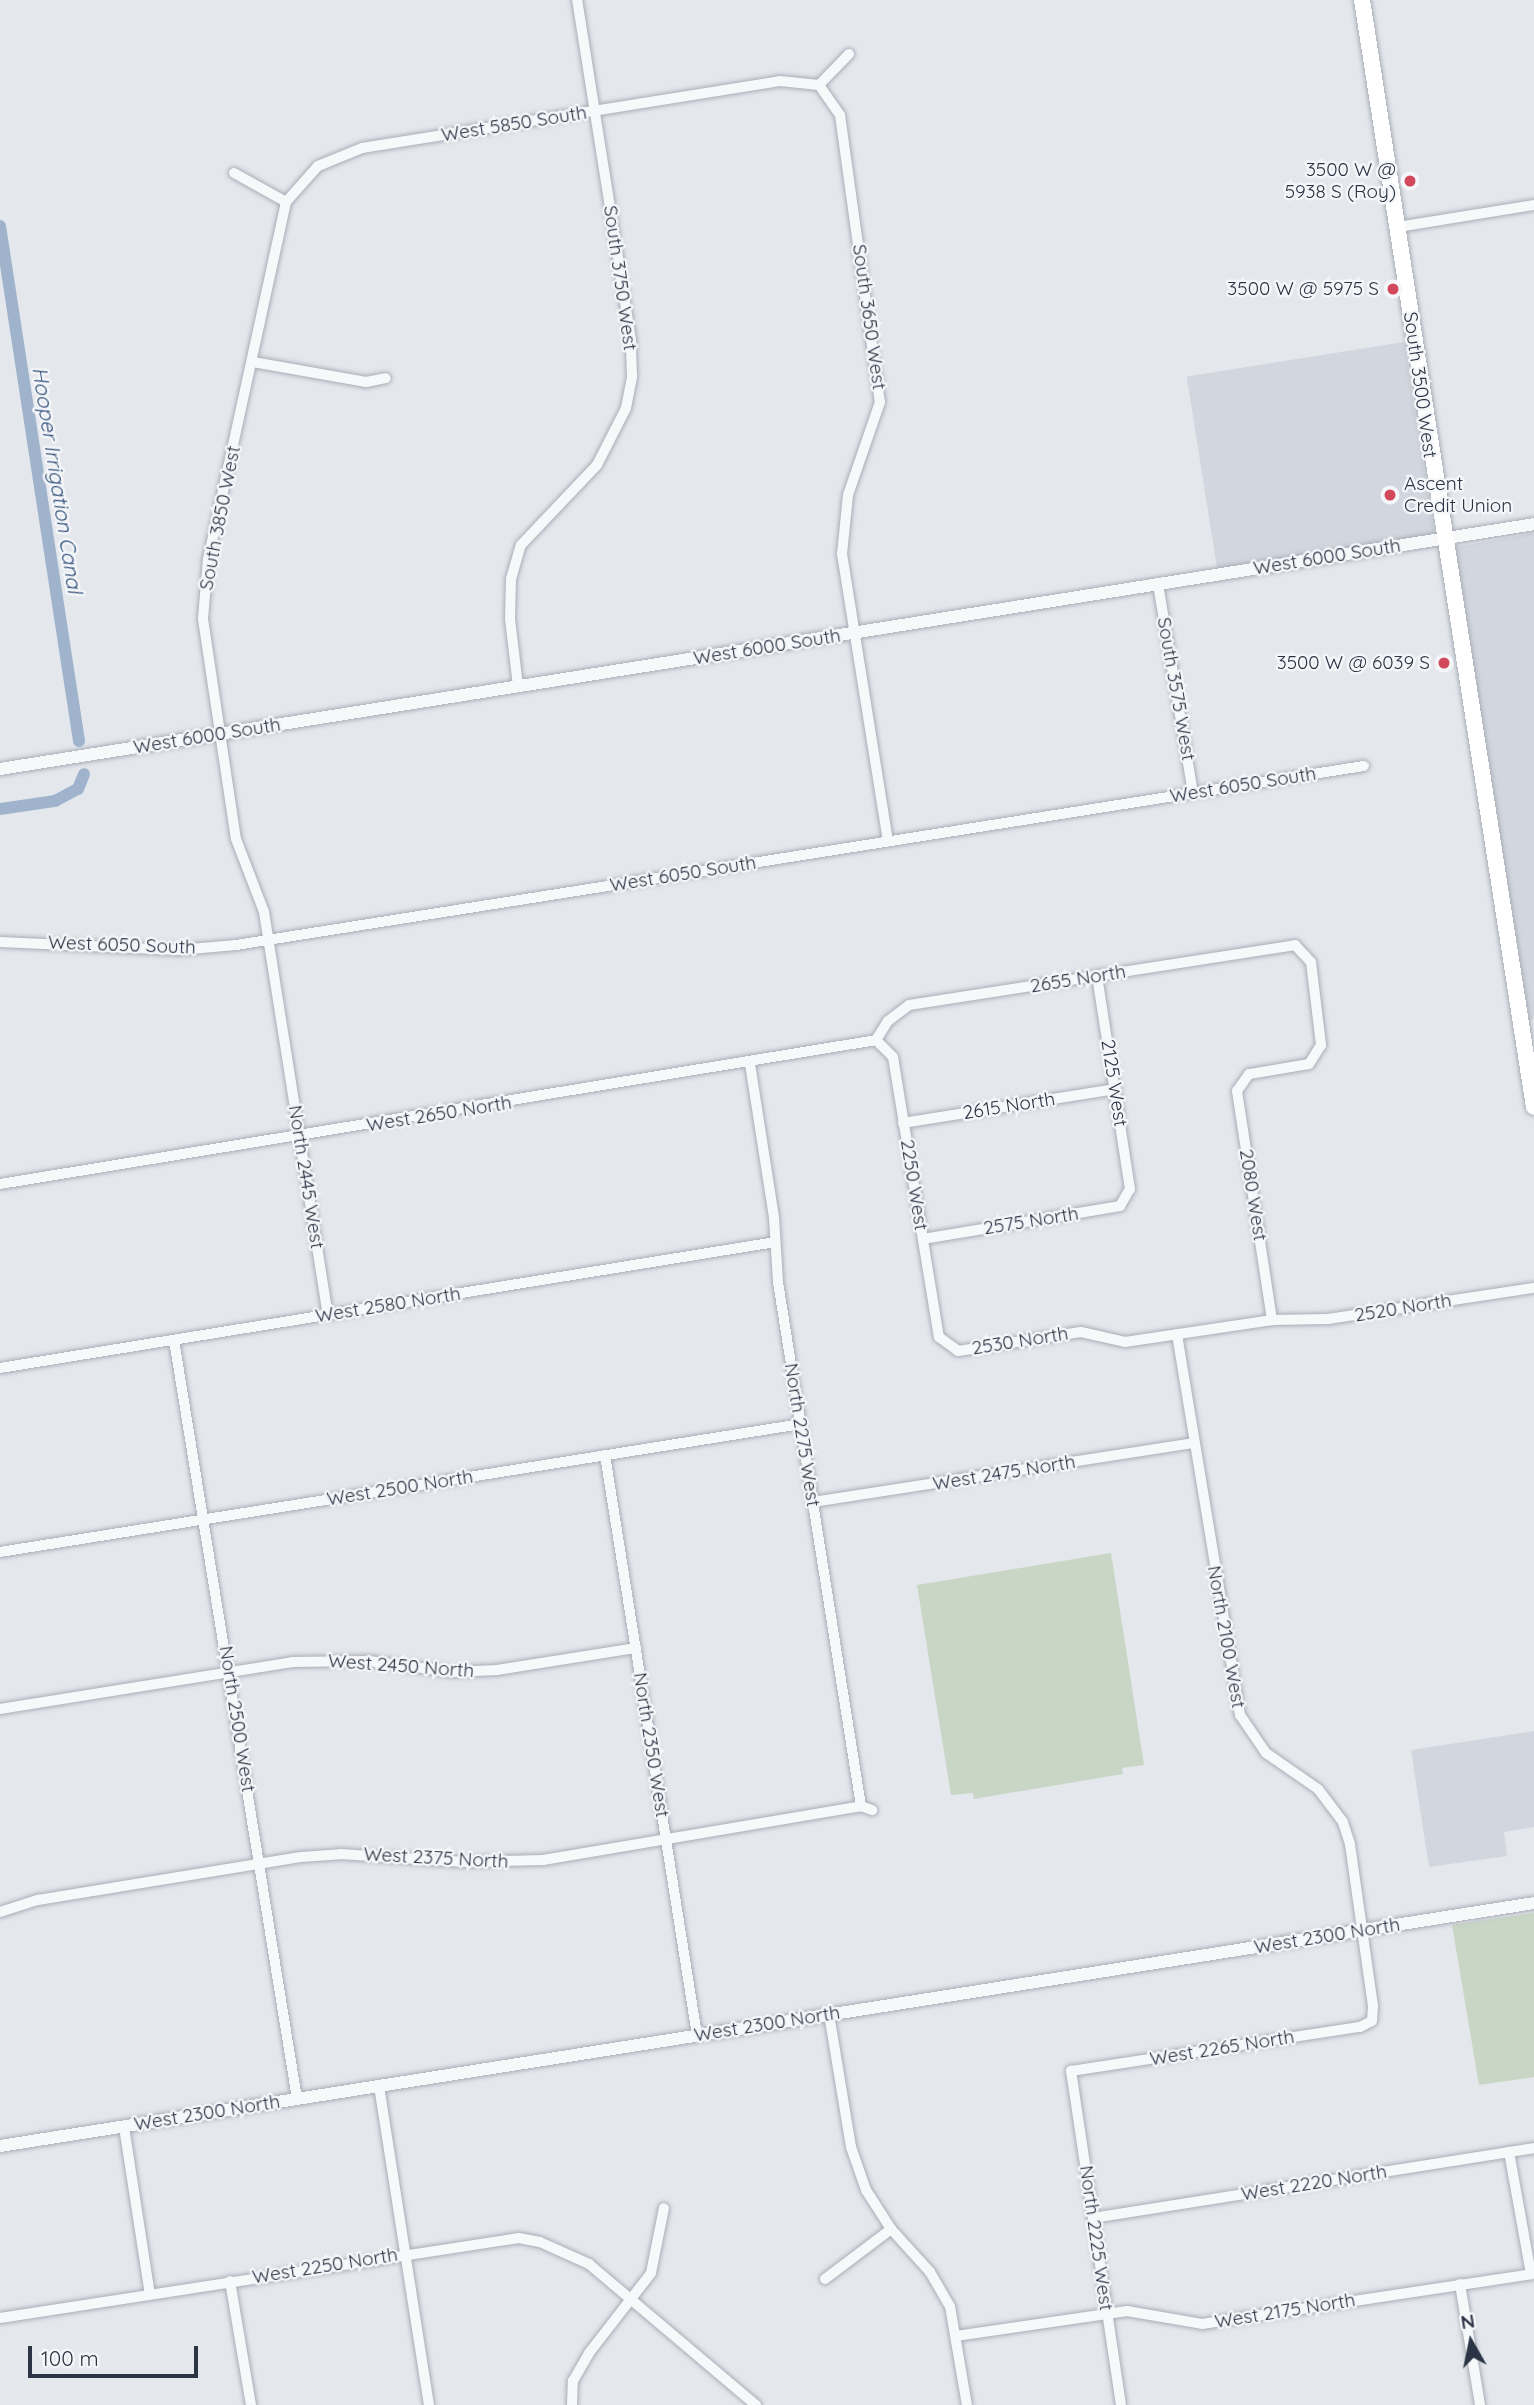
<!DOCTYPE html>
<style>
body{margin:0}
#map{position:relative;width:1534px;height:2405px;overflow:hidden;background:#e4e7ec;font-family:Quicksand,sans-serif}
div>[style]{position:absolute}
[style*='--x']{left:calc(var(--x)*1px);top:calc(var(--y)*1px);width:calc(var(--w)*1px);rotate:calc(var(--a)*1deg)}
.built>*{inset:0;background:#d2d6de;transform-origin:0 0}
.green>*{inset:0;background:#c9d6c5}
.canal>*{height:12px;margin:-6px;padding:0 6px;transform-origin:6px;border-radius:6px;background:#9fb4cc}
.roads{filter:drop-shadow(0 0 2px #a9aeb7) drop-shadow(0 0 2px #a9aeb7)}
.minor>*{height:10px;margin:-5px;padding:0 5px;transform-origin:5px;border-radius:5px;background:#f7f8fa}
.tertiary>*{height:12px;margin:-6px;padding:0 6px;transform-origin:6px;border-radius:6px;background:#f7f8fa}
.primary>*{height:16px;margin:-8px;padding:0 8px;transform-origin:8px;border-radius:8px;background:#fff}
.dots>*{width:19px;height:19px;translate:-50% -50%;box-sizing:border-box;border:4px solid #f4f6f9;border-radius:50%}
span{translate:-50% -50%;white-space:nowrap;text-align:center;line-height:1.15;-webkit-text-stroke:5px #f4f6f9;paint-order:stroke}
.street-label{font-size:19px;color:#2b3445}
.poi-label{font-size:19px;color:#2b3445}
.right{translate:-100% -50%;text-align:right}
.left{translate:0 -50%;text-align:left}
.water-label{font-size:21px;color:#34527a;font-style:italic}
.north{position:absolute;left:1436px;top:2307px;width:70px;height:70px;-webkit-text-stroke:5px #f4f6f9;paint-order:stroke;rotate:351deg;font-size:19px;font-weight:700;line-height:28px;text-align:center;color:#2b3445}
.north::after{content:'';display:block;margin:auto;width:24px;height:32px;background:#2b3445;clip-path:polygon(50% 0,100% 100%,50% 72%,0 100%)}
.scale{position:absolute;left:28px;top:2346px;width:170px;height:32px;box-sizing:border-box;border:4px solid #2b3445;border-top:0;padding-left:9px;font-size:21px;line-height:24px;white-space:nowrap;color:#2b3445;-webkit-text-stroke:5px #f4f6f9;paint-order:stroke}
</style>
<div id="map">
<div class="built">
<i style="left:1404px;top:342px;width:197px;height:220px;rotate:81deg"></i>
<i style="clip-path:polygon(1534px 533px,1534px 1019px,1529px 1020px,1455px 547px)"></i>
<i style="clip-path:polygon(1534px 1731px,1534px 1827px,1504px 1832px,1507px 1856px,1429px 1867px,1411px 1750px)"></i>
</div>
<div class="green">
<i style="clip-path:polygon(1111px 1553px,1144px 1765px,1122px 1768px,1123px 1774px,974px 1799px,973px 1793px,951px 1795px,917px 1585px)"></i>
<i style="clip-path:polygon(1534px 1913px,1534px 2077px,1479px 2085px,1452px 1925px)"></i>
</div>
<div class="canal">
<i style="--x:0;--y:226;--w:521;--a:81.28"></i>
<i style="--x:0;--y:809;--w:56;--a:-8.3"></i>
<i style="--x:55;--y:801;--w:26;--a:-28"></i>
<i style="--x:78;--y:789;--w:16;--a:-68"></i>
</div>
<div class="roads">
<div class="minor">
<i style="--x:849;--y:54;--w:43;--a:134.1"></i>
<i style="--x:819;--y:85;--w:37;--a:55"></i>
<i style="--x:840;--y:115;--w:290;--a:82.1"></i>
<i style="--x:880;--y:402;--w:98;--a:109"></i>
<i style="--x:848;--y:495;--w:59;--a:95.8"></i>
<i style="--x:842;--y:554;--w:291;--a:80.9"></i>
<i style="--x:234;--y:173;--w:60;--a:29.1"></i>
<i style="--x:286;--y:202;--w:48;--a:-48.4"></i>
<i style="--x:318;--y:166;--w:48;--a:-22.2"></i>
<i style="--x:362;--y:148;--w:423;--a:-9.1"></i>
<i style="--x:780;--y:81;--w:39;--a:6"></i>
<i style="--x:286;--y:202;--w:365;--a:102.3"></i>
<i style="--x:208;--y:559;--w:60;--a:94.8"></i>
<i style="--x:203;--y:619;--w:222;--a:81.5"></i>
<i style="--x:236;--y:839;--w:78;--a:69"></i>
<i style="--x:264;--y:912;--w:408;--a:81"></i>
<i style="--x:1398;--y:227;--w:138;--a:-9.2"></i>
<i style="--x:253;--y:362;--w:115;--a:10"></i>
<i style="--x:366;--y:382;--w:20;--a:-11"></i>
<i style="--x:1158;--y:584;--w:212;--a:80.5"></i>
<i style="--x:518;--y:686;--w:67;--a:-96.8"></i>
<i style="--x:510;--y:619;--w:40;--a:-88.6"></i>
<i style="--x:511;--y:579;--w:35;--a:-74"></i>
<i style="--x:521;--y:545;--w:110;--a:-46.5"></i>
<i style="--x:597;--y:465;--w:64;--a:-63"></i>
<i style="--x:626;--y:408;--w:33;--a:-79"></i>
<i style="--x:632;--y:376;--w:36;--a:-92"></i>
<i style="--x:631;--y:340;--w:344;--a:-99"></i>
<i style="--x:0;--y:942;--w:179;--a:2.6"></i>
<i style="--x:179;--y:950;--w:57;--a:-5"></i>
<i style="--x:236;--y:945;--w:1142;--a:-9.02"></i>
<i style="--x:876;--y:1040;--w:24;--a:45"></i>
<i style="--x:893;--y:1057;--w:284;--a:80.7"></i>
<i style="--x:939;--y:1337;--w:24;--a:36"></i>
<i style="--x:958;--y:1351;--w:124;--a:-8.8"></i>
<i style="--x:1081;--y:1332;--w:45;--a:12.8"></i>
<i style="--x:1125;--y:1342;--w:149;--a:-8.5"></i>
<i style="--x:1272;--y:1320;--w:56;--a:-1"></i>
<i style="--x:1328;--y:1319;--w:208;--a:-8.6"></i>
<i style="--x:876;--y:1040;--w:22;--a:-58"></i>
<i style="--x:888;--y:1021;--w:26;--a:-37"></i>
<i style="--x:909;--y:1005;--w:391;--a:-8.8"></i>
<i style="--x:1295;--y:945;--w:23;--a:47"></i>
<i style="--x:1311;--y:962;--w:84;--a:83.1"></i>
<i style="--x:1321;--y:1045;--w:22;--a:122"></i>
<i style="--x:1309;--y:1064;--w:61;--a:170.5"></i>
<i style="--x:1249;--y:1074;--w:21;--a:125"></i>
<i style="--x:1237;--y:1091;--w:232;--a:81.3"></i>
<i style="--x:750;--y:1064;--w:156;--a:81.1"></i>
<i style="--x:774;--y:1218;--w:64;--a:86.4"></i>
<i style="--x:778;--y:1282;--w:531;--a:81"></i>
<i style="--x:903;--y:1123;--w:215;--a:-9.1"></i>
<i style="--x:0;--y:1184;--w:888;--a:-9.33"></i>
<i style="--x:923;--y:1239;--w:200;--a:-9.5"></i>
<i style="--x:1120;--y:1206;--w:20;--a:-60"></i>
<i style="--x:1130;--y:1189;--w:216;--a:-98.8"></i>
<i style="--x:174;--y:1340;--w:769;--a:80.79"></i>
<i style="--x:0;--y:1368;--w:785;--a:-9.23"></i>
<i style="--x:605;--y:1455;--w:587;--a:80.99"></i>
<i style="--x:813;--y:1502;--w:386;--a:-8.8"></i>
<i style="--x:0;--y:1552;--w:811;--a:-9.08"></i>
<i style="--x:0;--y:1709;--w:296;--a:-9.1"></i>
<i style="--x:292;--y:1662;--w:77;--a:-0.7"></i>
<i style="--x:369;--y:1661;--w:85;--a:7.5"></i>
<i style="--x:453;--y:1672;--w:44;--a:-2.6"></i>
<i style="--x:497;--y:1670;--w:141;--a:-9"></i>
<i style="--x:0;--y:1912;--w:40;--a:-18"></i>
<i style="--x:38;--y:1900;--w:266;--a:-9.3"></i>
<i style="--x:301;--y:1857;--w:39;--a:-4"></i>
<i style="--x:340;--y:1854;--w:125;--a:3.7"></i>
<i style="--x:465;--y:1862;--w:78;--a:-1.5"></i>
<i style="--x:543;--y:1860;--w:323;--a:-9.6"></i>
<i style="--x:861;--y:1806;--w:12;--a:20"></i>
<i style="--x:829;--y:2014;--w:135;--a:80.6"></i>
<i style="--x:851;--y:2147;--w:46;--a:70.8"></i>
<i style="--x:866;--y:2190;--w:46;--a:57.3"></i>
<i style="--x:891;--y:2229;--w:58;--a:47.8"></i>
<i style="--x:930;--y:2272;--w:39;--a:60"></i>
<i style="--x:950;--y:2306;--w:100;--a:80.3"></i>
<i style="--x:379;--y:2086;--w:323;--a:81.1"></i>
<i style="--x:124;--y:2127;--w:169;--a:81.2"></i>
<i style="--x:1093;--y:2218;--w:447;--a:-9"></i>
<i style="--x:825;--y:2279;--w:83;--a:-37.1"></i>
<i style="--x:230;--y:2281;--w:126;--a:80.4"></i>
<i style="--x:1460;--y:2284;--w:123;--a:80.6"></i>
<i style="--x:0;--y:2318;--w:525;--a:-8.76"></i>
<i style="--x:519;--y:2238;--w:21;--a:11"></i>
<i style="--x:540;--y:2242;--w:54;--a:24.2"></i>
<i style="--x:589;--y:2264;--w:219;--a:40.2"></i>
<i style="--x:956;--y:2336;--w:173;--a:-8.3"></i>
<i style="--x:1127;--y:2311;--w:76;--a:9.8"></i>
<i style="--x:1202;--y:2324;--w:333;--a:-8.6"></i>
<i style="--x:1531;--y:2274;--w:124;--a:-100.2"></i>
<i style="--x:572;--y:2405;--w:24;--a:-88"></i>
<i style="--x:573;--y:2381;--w:32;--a:-60"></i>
<i style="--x:589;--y:2353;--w:101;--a:-52.2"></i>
<i style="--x:651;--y:2273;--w:66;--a:-78.7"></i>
<i style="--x:1121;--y:2405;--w:338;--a:-98.5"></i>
<i style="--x:1071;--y:2071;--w:292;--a:-8.7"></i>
<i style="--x:1360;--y:2027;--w:13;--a:-27"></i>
<i style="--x:1372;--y:2021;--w:15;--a:-86"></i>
<i style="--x:1373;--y:2006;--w:164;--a:-98.1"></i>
<i style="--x:1350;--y:1844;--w:23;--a:-108"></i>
<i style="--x:1343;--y:1822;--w:41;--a:-127.1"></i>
<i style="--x:1318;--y:1789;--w:63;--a:-145.3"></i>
<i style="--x:1266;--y:1753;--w:46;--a:-124.4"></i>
<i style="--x:1240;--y:1715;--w:386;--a:-99.4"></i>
</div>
<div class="tertiary">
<i style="--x:0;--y:769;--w:1553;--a:-9.07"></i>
<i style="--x:0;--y:2146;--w:1553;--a:-9"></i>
</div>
<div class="primary">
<i style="--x:1362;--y:0;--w:1120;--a:81.17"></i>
</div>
</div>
<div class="dots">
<i style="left:1410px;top:181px;background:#d1495b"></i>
<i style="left:1393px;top:289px;background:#d1495b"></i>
<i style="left:1390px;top:495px;background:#d1495b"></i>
<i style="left:1444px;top:663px;background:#d1495b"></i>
</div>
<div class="street-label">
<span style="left:514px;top:124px;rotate:-9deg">West 5850 South</span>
<span style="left:620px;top:278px;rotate:82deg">South 3750 West</span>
<span style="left:869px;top:317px;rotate:82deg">South 3650 West</span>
<span style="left:1420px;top:385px;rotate:82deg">South 3500 West</span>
<span style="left:220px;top:518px;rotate:-79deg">South 3850 West</span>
<span style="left:1327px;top:557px;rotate:-9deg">West 6000 South</span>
<span style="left:767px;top:647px;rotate:-9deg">West 6000 South</span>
<span style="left:1176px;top:689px;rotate:80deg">South 3575 West</span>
<span style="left:207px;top:736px;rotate:-9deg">West 6000 South</span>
<span style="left:1243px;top:785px;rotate:-9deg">West 6050 South</span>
<span style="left:683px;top:874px;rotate:-9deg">West 6050 South</span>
<span style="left:122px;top:945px;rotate:2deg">West 6050 South</span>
<span style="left:1078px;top:979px;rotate:-9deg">2655 North</span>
<span style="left:1114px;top:1083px;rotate:81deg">2125 West</span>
<span style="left:1009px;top:1106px;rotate:-9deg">2615 North</span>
<span style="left:439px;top:1114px;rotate:-9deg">West 2650 North</span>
<span style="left:306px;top:1177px;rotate:81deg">North 2445 West</span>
<span style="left:914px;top:1185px;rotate:81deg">2250 West</span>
<span style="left:1253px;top:1195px;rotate:81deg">2080 West</span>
<span style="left:1031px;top:1221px;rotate:-9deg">2575 North</span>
<span style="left:388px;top:1305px;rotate:-9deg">West 2580 North</span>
<span style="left:1403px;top:1308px;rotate:-9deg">2520 North</span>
<span style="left:1020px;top:1341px;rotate:-9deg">2530 North</span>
<span style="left:802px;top:1435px;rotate:81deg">North 2275 West</span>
<span style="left:1004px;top:1473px;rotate:-9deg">West 2475 North</span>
<span style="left:400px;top:1488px;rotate:-9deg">West 2500 North</span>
<span style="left:1226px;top:1637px;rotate:80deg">North 2100 West</span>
<span style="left:401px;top:1666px;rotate:4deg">West 2450 North</span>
<span style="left:237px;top:1719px;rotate:81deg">North 2500 West</span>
<span style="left:651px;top:1745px;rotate:81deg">North 2350 West</span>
<span style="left:436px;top:1858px;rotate:3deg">West 2375 North</span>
<span style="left:1327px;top:1936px;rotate:-9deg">West 2300 North</span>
<span style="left:767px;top:2024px;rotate:-9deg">West 2300 North</span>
<span style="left:1222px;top:2048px;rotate:-9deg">West 2265 North</span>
<span style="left:207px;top:2113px;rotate:-9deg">West 2300 North</span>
<span style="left:1314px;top:2183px;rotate:-9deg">West 2220 North</span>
<span style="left:1096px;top:2238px;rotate:82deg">North 2225 West</span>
<span style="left:325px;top:2266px;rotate:-9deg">West 2250 North</span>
<span style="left:1285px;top:2311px;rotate:-9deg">West 2175 North</span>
</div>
<div class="poi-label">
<span class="right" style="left:1396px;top:181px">3500 W @<br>5938 S (Roy)</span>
<span class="right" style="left:1379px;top:289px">3500 W @ 5975 S</span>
<span class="left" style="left:1404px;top:495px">Ascent<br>Credit Union</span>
<span class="right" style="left:1430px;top:663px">3500 W @ 6039 S</span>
</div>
<div class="water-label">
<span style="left:58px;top:480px;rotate:81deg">Hooper Irrigation Canal</span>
</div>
<div class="north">N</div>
<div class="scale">100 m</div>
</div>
